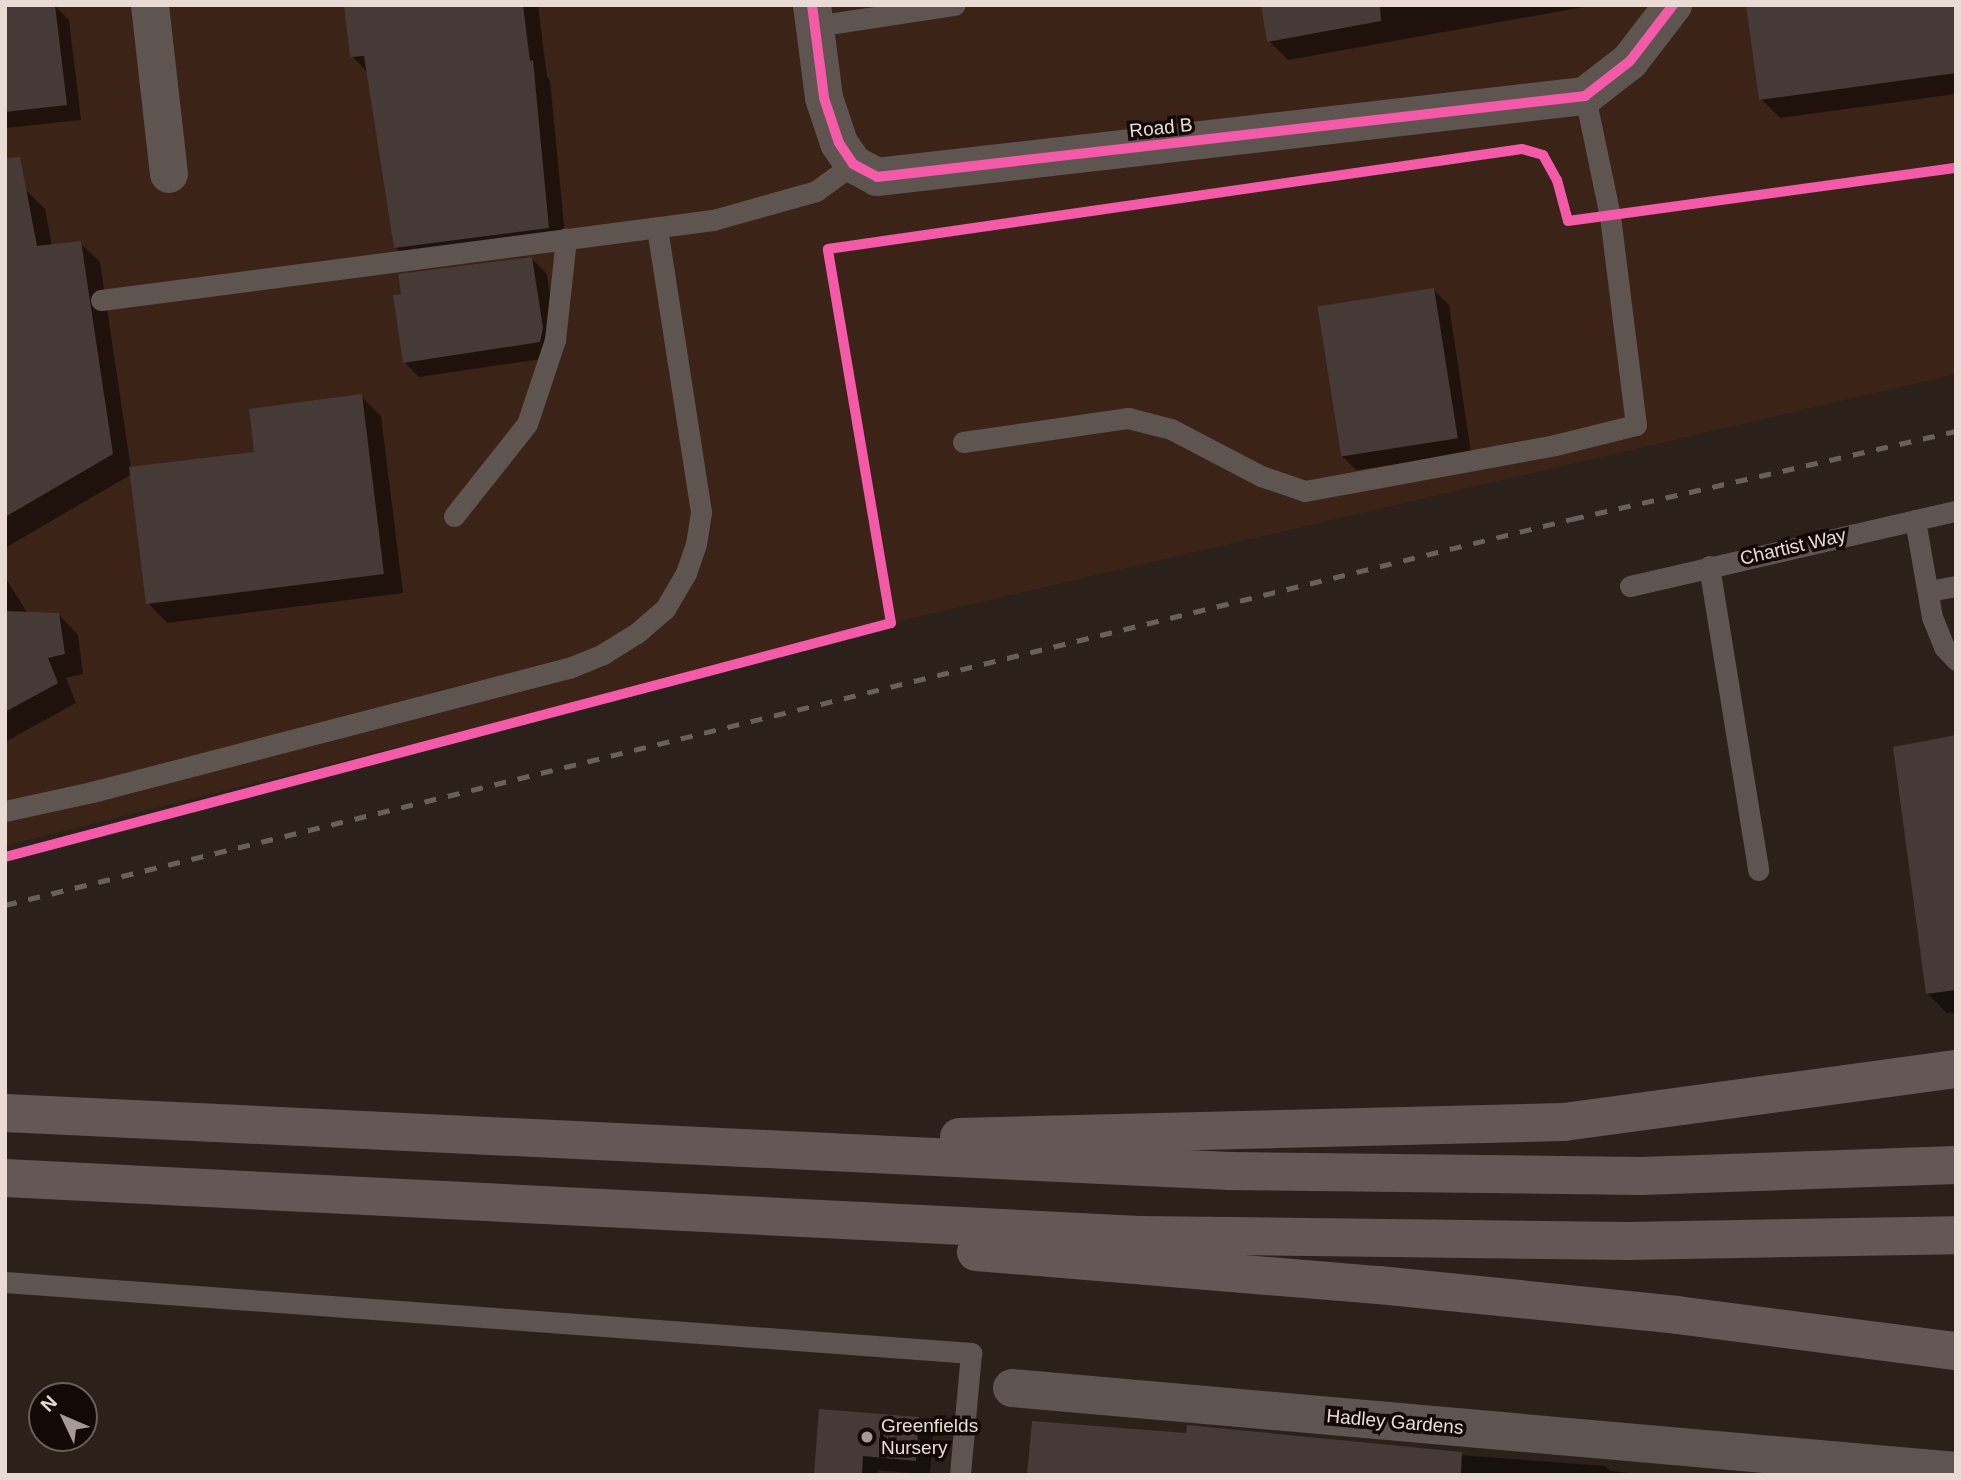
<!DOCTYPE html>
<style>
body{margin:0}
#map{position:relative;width:1961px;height:1480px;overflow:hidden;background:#2b201a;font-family:Helvetica,sans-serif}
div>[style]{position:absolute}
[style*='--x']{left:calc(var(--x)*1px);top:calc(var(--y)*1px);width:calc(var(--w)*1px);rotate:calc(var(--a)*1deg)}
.built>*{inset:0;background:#3b2317}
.shadow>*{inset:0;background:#0007}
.building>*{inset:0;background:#453a36;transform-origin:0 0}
.lane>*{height:21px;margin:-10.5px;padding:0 10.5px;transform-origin:10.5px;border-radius:10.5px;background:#5e5550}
.street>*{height:38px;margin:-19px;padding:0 19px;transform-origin:19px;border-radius:19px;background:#5e5550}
.primary>*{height:38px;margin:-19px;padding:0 19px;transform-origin:19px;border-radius:19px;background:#655756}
.rail>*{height:5px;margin-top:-2.5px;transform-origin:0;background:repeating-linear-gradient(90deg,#68605b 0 12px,transparent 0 24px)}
.cycleway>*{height:10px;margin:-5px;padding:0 5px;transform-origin:5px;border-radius:5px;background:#f35aa7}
.dots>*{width:19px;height:19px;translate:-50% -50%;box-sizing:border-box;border:4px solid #130a06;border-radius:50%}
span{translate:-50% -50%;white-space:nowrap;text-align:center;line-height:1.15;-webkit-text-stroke:7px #130a06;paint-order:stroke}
.street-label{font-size:19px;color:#eadcd5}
.poi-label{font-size:19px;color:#eadcd5}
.left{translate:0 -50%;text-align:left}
.frame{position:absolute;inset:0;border:7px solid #eadcd5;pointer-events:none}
.north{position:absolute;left:28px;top:1382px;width:70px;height:70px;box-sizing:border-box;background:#130a06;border:2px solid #695e59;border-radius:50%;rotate:314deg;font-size:19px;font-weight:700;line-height:28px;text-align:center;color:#eadcd5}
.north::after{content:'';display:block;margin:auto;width:24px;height:32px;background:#a79a94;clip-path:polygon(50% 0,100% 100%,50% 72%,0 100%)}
</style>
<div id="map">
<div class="built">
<i style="clip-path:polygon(5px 5px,1956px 5px,1956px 374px,891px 623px,5px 846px)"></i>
</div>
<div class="shadow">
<i style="clip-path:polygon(54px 5px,69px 20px,81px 120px,5px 128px,5px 8px)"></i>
<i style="clip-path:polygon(346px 5px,538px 5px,547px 77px,550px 80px,566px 246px,414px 266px,396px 248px,368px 73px,352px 56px)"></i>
<i style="clip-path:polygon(1262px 5px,1595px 5px,1288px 60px,1269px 41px)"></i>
<i style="clip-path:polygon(1956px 5px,1956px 94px,1780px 118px,1761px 99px)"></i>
<i style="clip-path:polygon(26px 190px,45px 209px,52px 246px,80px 243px,100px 262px,131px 469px,256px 453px,361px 396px,381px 416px,403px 593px,167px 623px,148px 603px,132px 474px,5px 548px,5px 193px)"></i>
<i style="clip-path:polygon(532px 259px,547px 274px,557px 344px,555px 357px,419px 377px,404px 362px)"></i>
<i style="clip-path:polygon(1434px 290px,1449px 305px,1471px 453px,1356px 470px,1341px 455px)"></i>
<i style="clip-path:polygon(5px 577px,28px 614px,59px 615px,78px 635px,83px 674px,66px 678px,76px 703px,5px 742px)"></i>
<i style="clip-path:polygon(1956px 737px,1956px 1012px,1947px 1013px,1927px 993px)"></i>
<i style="clip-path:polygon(918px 1419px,933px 1434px,930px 1475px,878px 1470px,877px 1475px,815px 1475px)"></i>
<i style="clip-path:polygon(1432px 1453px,1605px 1466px,1611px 1471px,1645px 1475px,1029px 1475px)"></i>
</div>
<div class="building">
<i style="clip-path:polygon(55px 5px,67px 105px,5px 112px,5px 6px)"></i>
<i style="clip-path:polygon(344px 5px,523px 5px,530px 61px,533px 60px,549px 228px,394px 248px,364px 56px,350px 57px)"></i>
<i style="clip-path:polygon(1261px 5px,1380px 5px,1381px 21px,1267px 42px)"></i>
<i style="clip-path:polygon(1746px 5px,1956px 5px,1956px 73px,1759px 100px)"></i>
<i style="clip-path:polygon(20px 157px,37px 246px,81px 241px,113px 454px,5px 517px,5px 158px)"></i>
<i style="clip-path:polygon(532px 257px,543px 328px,540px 342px,403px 363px,393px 295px,401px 294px,398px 274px)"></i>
<i style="left:1434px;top:288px;width:152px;height:118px;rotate:81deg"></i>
<i style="clip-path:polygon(362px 394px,384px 574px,146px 604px,129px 467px,254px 452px,249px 409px)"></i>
<i style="clip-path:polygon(5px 611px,59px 613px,65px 654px,48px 658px,58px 683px,5px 712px)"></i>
<i style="clip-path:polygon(1956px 735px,1956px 990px,1926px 994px,1893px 747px)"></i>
<i style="clip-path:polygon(819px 1409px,919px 1417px,916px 1461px,863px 1456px,862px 1475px,814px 1475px)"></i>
<i style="clip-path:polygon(1032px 1421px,1186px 1433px,1187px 1425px,1462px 1452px,1461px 1475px,1027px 1475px)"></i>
</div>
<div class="lane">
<i style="--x:815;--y:26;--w:141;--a:-8.6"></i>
<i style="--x:101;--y:300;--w:617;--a:-7.45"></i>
<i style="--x:713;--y:220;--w:107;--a:-15.7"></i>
<i style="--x:816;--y:191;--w:46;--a:-36.1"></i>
<i style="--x:963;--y:442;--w:167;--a:-8.3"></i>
<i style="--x:1128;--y:418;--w:44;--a:14.3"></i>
<i style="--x:1171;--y:429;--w:102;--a:27.6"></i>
<i style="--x:1261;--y:476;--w:46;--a:18.8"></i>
<i style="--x:1305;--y:491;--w:254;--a:-10.4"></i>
<i style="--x:1555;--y:445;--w:83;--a:-13.9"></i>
<i style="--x:1636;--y:425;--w:211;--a:-97.1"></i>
<i style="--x:1610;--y:216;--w:123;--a:-101.8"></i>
<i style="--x:454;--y:516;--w:117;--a:-51.6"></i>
<i style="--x:527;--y:424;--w:89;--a:-71.6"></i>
<i style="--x:555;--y:340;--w:102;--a:-83.8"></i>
<i style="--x:1915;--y:520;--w:98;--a:80.1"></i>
<i style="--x:1932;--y:617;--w:32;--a:68"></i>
<i style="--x:1944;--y:647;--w:18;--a:47"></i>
<i style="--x:1709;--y:566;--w:308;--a:80.8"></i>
<i style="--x:1630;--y:586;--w:335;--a:-13"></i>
<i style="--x:1928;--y:591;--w:28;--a:-10"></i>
<i style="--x:5;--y:811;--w:89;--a:-12.3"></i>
<i style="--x:92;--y:792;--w:493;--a:-14.6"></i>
<i style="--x:569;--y:668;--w:37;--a:-22"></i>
<i style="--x:603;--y:654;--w:40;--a:-32"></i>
<i style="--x:637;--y:633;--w:37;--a:-41"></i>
<i style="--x:665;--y:609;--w:42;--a:-59.7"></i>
<i style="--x:686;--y:573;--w:31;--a:-71"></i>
<i style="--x:696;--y:544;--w:32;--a:-81"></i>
<i style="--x:701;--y:512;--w:288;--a:-98.8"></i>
<i style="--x:5;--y:1282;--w:969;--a:4.2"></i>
<i style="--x:971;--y:1353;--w:122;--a:95.2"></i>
</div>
<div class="street">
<i style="--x:150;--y:5;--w:170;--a:83.6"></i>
<i style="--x:812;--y:5;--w:94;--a:82.6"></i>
<i style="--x:824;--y:98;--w:47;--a:71.6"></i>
<i style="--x:839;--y:143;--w:25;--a:56"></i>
<i style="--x:853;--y:164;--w:27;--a:28"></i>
<i style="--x:877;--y:177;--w:713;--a:-6.53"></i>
<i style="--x:1585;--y:96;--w:57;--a:-37.9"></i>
<i style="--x:1630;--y:61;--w:71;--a:-52.5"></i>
<i style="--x:1012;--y:1388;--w:948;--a:5.02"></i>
</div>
<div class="primary">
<i style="--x:5;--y:1113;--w:1226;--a:2.71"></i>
<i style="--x:1230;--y:1171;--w:411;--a:0.7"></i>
<i style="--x:1641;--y:1176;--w:315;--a:-2"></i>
<i style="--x:959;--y:1137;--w:605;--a:-1.42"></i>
<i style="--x:1564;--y:1122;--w:396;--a:-7.7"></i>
<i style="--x:5;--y:1178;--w:1136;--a:2.87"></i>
<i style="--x:1140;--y:1235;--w:487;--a:0.7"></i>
<i style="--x:1627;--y:1241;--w:329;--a:-1"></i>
<i style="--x:976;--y:1252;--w:404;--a:4.7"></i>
<i style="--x:1379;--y:1285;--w:300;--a:5.7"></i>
<i style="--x:1677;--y:1315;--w:281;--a:7.4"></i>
</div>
<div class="rail">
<i style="--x:5;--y:905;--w:1614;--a:-13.84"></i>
<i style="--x:1572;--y:519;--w:394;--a:-12.9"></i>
</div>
<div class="cycleway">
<i style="--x:812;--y:5;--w:94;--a:82.6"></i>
<i style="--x:824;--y:98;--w:47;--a:71.6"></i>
<i style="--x:839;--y:143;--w:25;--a:56"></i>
<i style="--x:853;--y:164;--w:27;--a:28"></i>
<i style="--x:877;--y:177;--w:713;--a:-6.53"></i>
<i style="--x:1585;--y:96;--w:57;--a:-37.9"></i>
<i style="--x:1630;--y:61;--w:71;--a:-52.5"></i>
<i style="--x:5;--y:857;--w:916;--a:-14.79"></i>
<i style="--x:891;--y:623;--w:379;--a:-99.6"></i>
<i style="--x:828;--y:249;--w:701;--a:-8.2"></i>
<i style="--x:1522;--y:149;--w:22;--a:16"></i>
<i style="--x:1543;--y:155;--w:29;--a:61"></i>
<i style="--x:1557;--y:180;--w:42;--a:75"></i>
<i style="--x:1568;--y:221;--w:392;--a:-7.8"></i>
</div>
<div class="dots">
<i style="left:867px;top:1437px;background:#a79a94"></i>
</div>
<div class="street-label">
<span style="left:1161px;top:128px;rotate:-6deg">Road B</span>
<span style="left:1793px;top:547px;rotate:-13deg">Chartist Way</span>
<span style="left:1395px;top:1422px;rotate:5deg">Hadley Gardens</span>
</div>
<div class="poi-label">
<span class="left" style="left:881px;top:1437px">Greenfields<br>Nursery</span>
</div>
<div class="frame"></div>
<div class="north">N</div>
</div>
